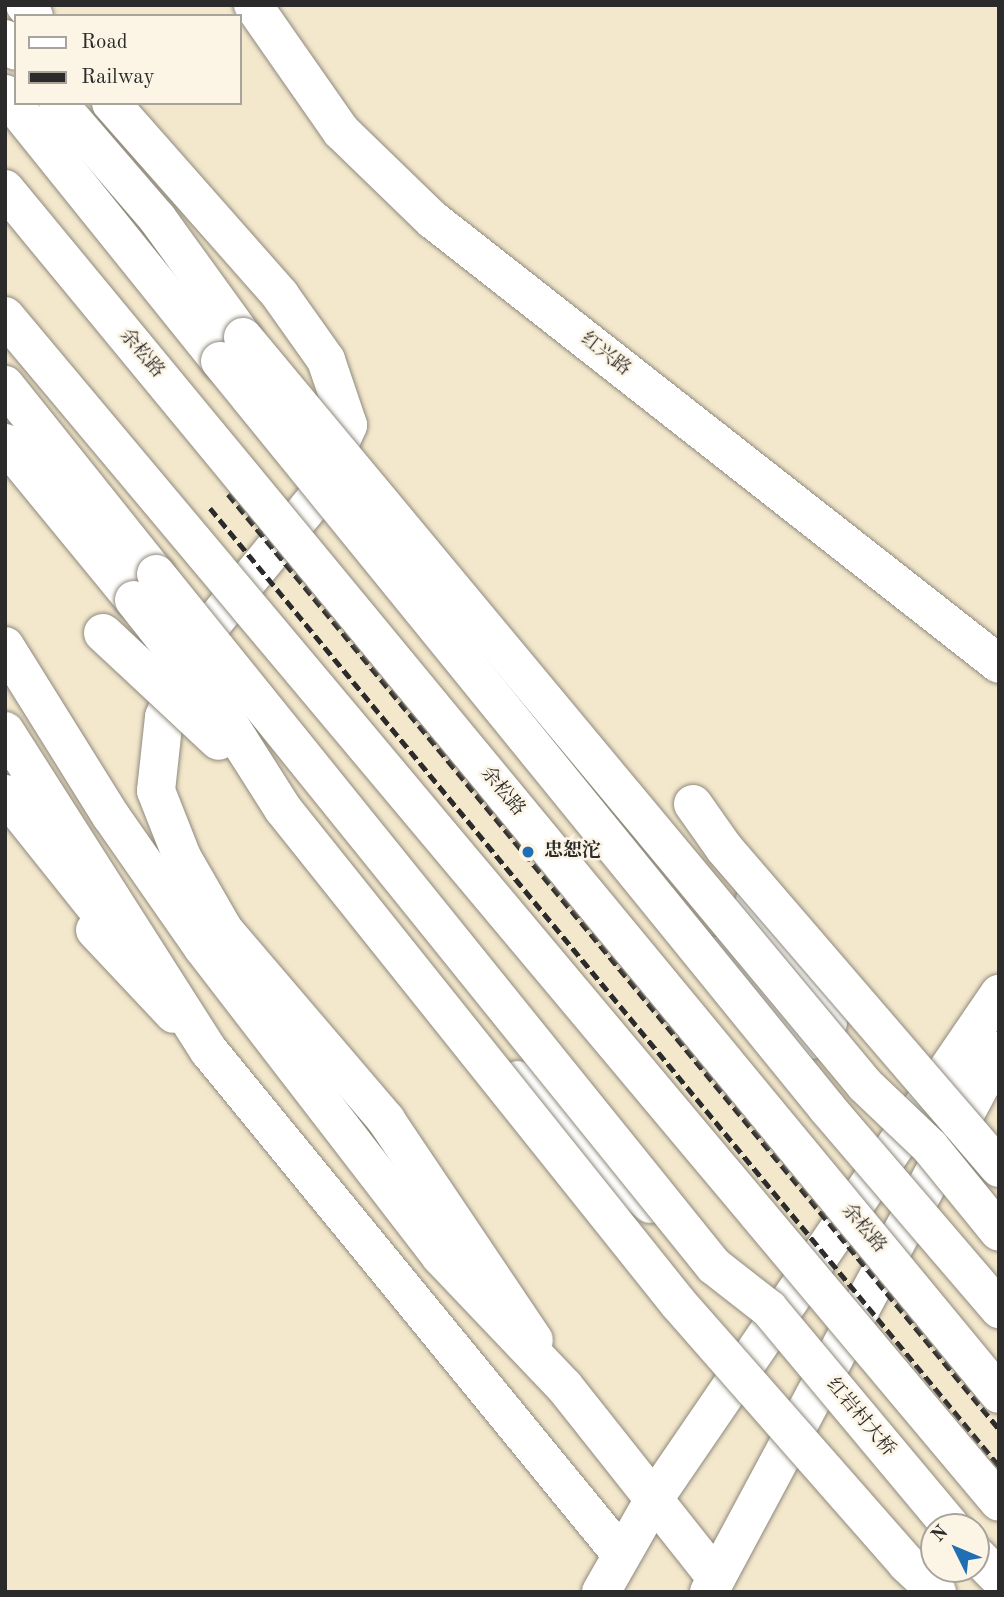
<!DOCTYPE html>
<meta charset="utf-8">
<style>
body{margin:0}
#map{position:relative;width:1004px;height:1597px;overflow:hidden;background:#f3e7cc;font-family:"Old Standard TT","Noto Serif SC",serif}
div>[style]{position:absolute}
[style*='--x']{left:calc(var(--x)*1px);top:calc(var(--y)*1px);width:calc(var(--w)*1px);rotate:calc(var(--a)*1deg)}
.roads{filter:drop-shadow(0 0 2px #8f897c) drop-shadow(0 0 2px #8f897c)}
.tertiary>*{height:38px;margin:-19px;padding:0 19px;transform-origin:19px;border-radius:19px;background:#fff}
.secondary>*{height:38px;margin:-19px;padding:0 19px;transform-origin:19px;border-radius:19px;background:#fff}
.trunk>*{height:38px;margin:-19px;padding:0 19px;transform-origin:19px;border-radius:19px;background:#fff}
.rail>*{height:5px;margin-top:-2.5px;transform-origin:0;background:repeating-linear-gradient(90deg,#2b2b2b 0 10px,transparent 0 15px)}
.bridges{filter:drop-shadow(0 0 2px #8f897c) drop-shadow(0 0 2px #8f897c)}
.secondary-bridge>*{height:38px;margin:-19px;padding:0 19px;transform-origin:19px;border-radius:19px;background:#fff}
.trunk-bridge>*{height:38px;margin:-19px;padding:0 19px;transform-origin:19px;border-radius:19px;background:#fff}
.dots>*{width:19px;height:19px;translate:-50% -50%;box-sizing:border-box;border:4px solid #fcf5e5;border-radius:50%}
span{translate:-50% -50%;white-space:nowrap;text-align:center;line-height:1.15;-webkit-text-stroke:5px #fcf5e5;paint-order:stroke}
.street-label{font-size:19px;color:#2b2b2b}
.poi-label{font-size:19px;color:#2b2b2b;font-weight:700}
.left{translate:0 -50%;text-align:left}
.frame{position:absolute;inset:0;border:7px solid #2b2b2b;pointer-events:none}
.legend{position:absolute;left:14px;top:14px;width:228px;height:91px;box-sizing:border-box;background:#fcf5e5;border:2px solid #a8a49b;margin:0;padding:9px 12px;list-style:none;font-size:21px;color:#2b2b2b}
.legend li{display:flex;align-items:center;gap:14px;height:35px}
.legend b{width:35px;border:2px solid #a8a49b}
.north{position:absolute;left:920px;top:1513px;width:70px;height:70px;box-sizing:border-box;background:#fcf5e5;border:2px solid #a8a49b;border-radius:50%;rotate:313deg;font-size:19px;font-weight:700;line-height:28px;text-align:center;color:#2b2b2b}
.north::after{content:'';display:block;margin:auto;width:24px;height:32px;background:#1f6fb2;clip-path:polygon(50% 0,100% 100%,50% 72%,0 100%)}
</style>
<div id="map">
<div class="roads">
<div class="tertiary">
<i style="--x:253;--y:5;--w:154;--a:55.1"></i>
<i style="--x:341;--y:131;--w:128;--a:44.1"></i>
<i style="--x:433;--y:220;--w:719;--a:38.11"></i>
<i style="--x:209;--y:1051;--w:649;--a:50.69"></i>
<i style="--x:564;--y:1386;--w:245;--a:51.6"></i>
<i style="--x:601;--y:1592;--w:107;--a:-60.3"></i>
<i style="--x:654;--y:1499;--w:612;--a:-55.66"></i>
<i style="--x:709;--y:1592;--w:614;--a:-61.81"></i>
</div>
<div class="secondary">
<i style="--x:25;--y:5;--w:14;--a:51"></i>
<i style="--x:5;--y:39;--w:16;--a:47"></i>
<i style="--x:58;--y:103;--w:152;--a:49.3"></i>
<i style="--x:157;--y:218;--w:147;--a:54.1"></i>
<i style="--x:111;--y:103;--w:256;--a:48.6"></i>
<i style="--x:280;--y:295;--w:80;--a:54.7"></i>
<i style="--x:326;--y:360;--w:69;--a:71.3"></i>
<i style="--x:348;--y:425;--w:80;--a:113.7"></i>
<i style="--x:316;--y:498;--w:192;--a:129.5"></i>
<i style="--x:194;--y:646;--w:77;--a:112.9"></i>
<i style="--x:164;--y:717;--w:74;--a:96.2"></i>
<i style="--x:156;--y:791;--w:71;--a:68.5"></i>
<i style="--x:182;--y:857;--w:84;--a:60.1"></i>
<i style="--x:224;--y:930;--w:250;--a:49.5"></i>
<i style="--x:386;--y:1120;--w:265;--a:56.1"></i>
<i style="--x:5;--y:385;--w:242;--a:51.4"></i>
<i style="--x:5;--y:794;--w:191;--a:51.4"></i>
<i style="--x:755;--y:900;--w:143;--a:59.3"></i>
<i style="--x:95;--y:930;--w:115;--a:46.8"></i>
<i style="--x:976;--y:1555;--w:33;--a:45"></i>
</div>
<div class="trunk">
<i style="--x:5;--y:94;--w:343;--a:51.2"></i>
<i style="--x:5;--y:443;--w:203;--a:50.6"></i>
<i style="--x:5;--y:646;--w:200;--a:58.1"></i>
<i style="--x:111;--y:816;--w:161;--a:55.1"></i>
<i style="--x:203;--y:948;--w:389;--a:52.4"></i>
<i style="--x:440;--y:1256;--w:180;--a:46.4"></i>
<i style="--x:5;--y:731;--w:379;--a:57.5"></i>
<i style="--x:716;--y:956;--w:128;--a:40.9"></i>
<i style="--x:518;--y:1080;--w:181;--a:43.2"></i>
</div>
</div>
<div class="rail">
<i style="--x:228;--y:494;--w:1212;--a:50.49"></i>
<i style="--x:210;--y:508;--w:1241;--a:50.53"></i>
</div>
<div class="bridges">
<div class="secondary-bridge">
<i style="--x:243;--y:337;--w:973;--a:50.25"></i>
<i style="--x:865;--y:1085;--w:90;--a:43.6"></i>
<i style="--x:930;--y:1147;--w:109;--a:50.9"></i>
<i style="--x:156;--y:574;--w:889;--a:51.12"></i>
<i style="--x:714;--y:1266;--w:70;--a:38"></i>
<i style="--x:769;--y:1309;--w:284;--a:50.1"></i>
</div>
<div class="trunk-bridge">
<i style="--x:5;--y:189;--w:1562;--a:50.48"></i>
<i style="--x:5;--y:316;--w:1547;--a:50.03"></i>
<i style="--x:220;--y:361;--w:963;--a:50.9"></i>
<i style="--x:827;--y:1108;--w:265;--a:49.4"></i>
<i style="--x:134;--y:600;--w:134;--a:51.7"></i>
<i style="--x:217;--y:705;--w:123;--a:57.6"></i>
<i style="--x:283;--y:809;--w:633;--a:51.35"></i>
<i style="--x:678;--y:1303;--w:347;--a:48.7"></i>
<i style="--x:907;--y:1564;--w:41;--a:43"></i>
<i style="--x:103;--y:633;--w:158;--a:43"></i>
<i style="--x:693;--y:804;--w:54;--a:54.8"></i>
<i style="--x:724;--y:848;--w:422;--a:49.3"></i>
</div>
</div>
<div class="dots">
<i style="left:528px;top:852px;background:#1f6fb2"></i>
</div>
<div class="street-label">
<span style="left:141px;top:354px;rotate:50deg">余松路</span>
<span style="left:605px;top:355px;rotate:38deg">红兴路</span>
<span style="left:502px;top:792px;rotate:50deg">余松路</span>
<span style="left:863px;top:1229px;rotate:50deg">余松路</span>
<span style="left:860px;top:1418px;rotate:50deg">红岩村大桥</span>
</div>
<div class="poi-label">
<span class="left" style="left:544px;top:852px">忠恕沱</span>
</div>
<div class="frame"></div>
<ul class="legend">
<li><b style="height:9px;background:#fff"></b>Road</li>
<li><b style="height:9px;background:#2b2b2b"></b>Railway</li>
</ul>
<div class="north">N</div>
</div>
